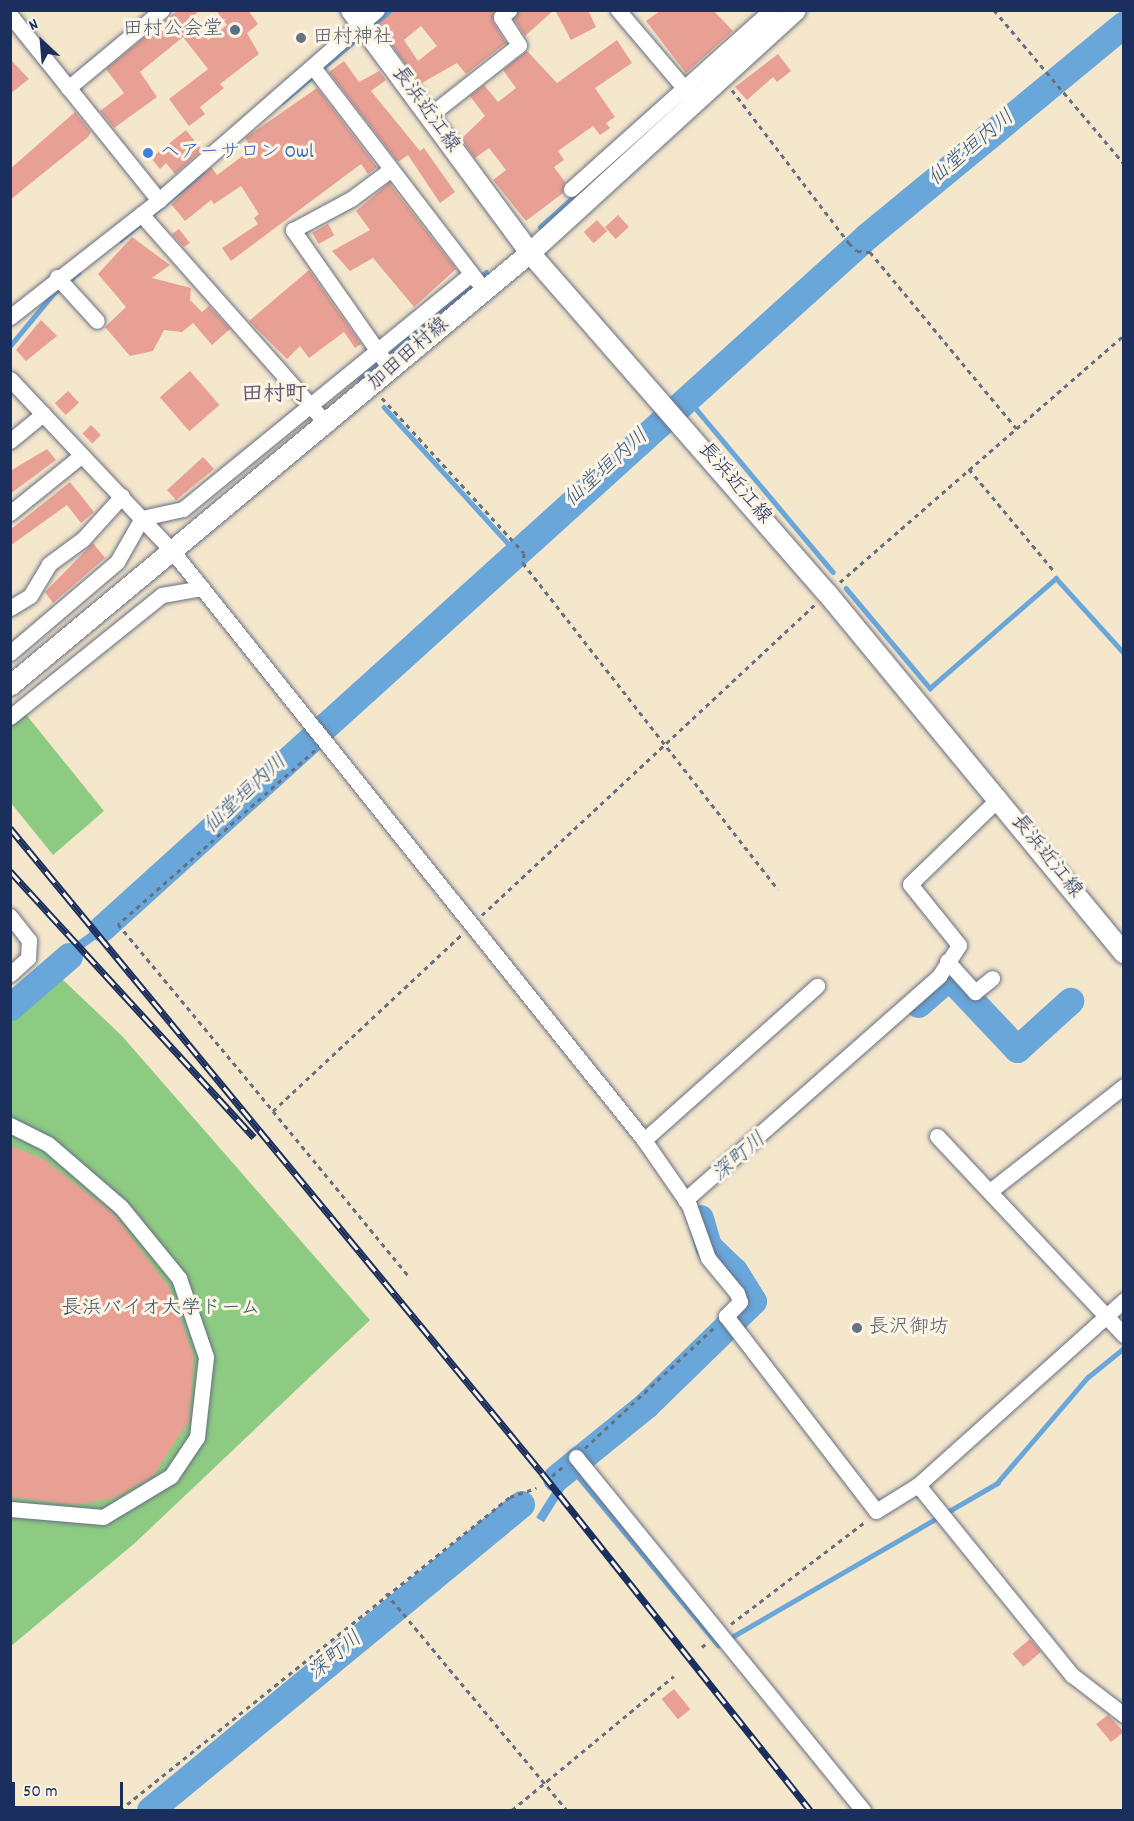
<!DOCTYPE html>
<meta charset="utf-8">
<style>
body{margin:0}
#map{position:relative;width:1134px;height:1821px;overflow:hidden;background:#f5e7cc;font-family:Dekko,"Klee One",sans-serif}
div>[style]{position:absolute}
[style*='--x']{left:calc(var(--x)*1px);top:calc(var(--y)*1px);width:calc(var(--w)*1px);rotate:calc(var(--a)*1deg)}
.green>*{inset:0;background:#8dcb82}
.water>*{inset:0;background:#69a6da;transform-origin:0 0}
.stream>*{height:4.5px;margin:-2.25px;padding:0 2.25px;transform-origin:2.25px;border-radius:2.25px;background:#69a6da}
.river>*{height:27px;margin:-13.5px;padding:0 13.5px;transform-origin:13.5px;border-radius:13.5px;background:#69a6da}
.building>*{inset:0;background:#e9a094;transform-origin:0 0}
.path>*{height:3px;margin-top:-1.5px;transform-origin:0;background:repeating-linear-gradient(90deg,#676f84 0 4.5px,transparent 0 9px)}
.roads{filter:drop-shadow(0 0 2px #676f84) drop-shadow(0 0 2px #676f84)}
.minor>*{height:15px;margin:-7.5px;padding:0 7.5px;transform-origin:7.5px;border-radius:7.5px;background:#fff}
.major>*{height:20px;margin:-10px;padding:0 10px;transform-origin:10px;border-radius:10px;background:#fff}
.rail>*{height:7px;margin-top:-3.5px;transform-origin:0;background:repeating-linear-gradient(90deg,#fcf5e5 0 14px,#1b2f5e 0 28px);box-sizing:border-box;border-block:2px solid #1b2f5e}
.dots>*{width:16px;height:16px;translate:-50% -50%;box-sizing:border-box;border:3px solid #fcf5e5;border-radius:50%}
span{translate:-50% -50%;white-space:nowrap;text-align:center;line-height:1.15;-webkit-text-stroke:6px #fcf5e5;paint-order:stroke}
.service-label{font-size:20px;color:#4e5e75}
.right{translate:-100% -50%;text-align:right}
.worship-label{font-size:20px;color:#5b616d}
.left{translate:0 -50%;text-align:left}
.street-label{font-size:20px;color:#1b2f5e}
.shop-label{font-size:20px;color:#366cbe}
.park-label{font-size:20px;color:#385667}
.water-label{font-size:21px;color:#365989;font-style:italic}
.quarter-label{font-size:22px;color:#635771;font-weight:700}
.frame{position:absolute;inset:0;border:12px solid #1b2f5e;pointer-events:none}
.north{position:absolute;left:12px;top:12px;width:60px;height:60px;-webkit-text-stroke:4px #fcf5e5;paint-order:stroke;rotate:334deg;font-size:16px;font-weight:700;line-height:24px;text-align:center;color:#1b2f5e}
.north::after{content:'';display:block;margin:auto;width:21px;height:27px;background:#1b2f5e;clip-path:polygon(50% 0,100% 100%,50% 72%,0 100%)}
.scale{position:absolute;left:12px;top:1782px;width:111px;height:27px;box-sizing:border-box;border:3px solid #1b2f5e;border-top:0;padding-left:8px;font-size:18px;line-height:21px;white-space:nowrap;color:#1b2f5e;-webkit-text-stroke:4px #fcf5e5;paint-order:stroke}
</style>
<div id="map">
<div class="green">
<i style="clip-path:polygon(24px 712px,104px 811px,53px 855px,11px 803px,10px 723px)"></i>
<i style="clip-path:polygon(61px 978px,122px 1036px,370px 1320px,135px 1543px,11px 1646px,11px 1022px)"></i>
</div>
<div class="water">
<i style="left:100px;top:925px;width:9px;height:43px;rotate:54deg"></i>
<i style="left:569px;top:1465px;width:9px;height:62px;rotate:32deg"></i>
</div>
<div class="stream">
<i style="--x:376;--y:24;--w:21;--a:-43"></i>
<i style="--x:282;--y:102;--w:93;--a:-40.2"></i>
<i style="--x:603;--y:171;--w:184;--a:-41.9"></i>
<i style="--x:540;--y:227;--w:52;--a:-41.9"></i>
<i style="--x:120;--y:240;--w:106;--a:-39.3"></i>
<i style="--x:10;--y:346;--w:67;--a:-50.4"></i>
<i style="--x:53;--y:294;--w:33;--a:-40"></i>
<i style="--x:360;--y:379;--w:165;--a:-40.3"></i>
<i style="--x:687;--y:398;--w:227;--a:50"></i>
<i style="--x:384;--y:407;--w:195;--a:47.7"></i>
<i style="--x:846;--y:588;--w:131;--a:50"></i>
<i style="--x:930;--y:688;--w:167;--a:-41.1"></i>
<i style="--x:1056;--y:578;--w:101;--a:47.8"></i>
<i style="--x:572;--y:1469;--w:229;--a:50.3"></i>
<i style="--x:718;--y:1645;--w:323;--a:-30.1"></i>
<i style="--x:997;--y:1483;--w:140;--a:-49.4"></i>
<i style="--x:1088;--y:1377;--w:46;--a:-38.9"></i>
</div>
<div class="river">
<i style="--x:102;--y:928;--w:1032;--a:-42.13"></i>
<i style="--x:867;--y:236;--w:333;--a:-39.5"></i>
<i style="--x:918;--y:1004;--w:41;--a:-41.1"></i>
<i style="--x:949;--y:977;--w:99;--a:46.6"></i>
<i style="--x:1017;--y:1049;--w:72;--a:-42.2"></i>
<i style="--x:10;--y:1007;--w:78;--a:-40.8"></i>
<i style="--x:556;--y:1478;--w:116;--a:-39"></i>
<i style="--x:646;--y:1405;--w:149;--a:-44.2"></i>
<i style="--x:753;--y:1301;--w:36;--a:-122"></i>
<i style="--x:734;--y:1271;--w:36;--a:-136"></i>
<i style="--x:708;--y:1246;--w:29;--a:-106"></i>
<i style="--x:150;--y:1810;--w:481;--a:-39.5"></i>
</div>
<div class="building">
<i style="clip-path:polygon(178px 10px,200px 10px,191px 18px,208px 40px,227px 25px,216px 10px,248px 10px,258px 24px,247px 33px,259px 54px,220px 84px,224px 88px,200px 107px,205px 114px,189px 126px,169px 99px,208px 69px,183px 37px,140px 72px,157px 97px,114px 128px,100px 111px,124px 93px,106px 69px)"></i>
<i style="clip-path:polygon(evenodd,396px 10px,494px 10px,493px 22px,506px 43px,466px 74px,457px 63px,420px 84px,377px 25px,396px 10px,421px 26px,437px 46px,418px 61px,404px 40px,421px 26px)"></i>
<i style="clip-path:polygon(518px 10px,554px 10px,525px 36px,514px 19px)"></i>
<i style="clip-path:polygon(555px 10px,588px 10px,596px 27px,571px 40px)"></i>
<i style="clip-path:polygon(661px 10px,713px 10px,733px 31px,686px 73px,646px 21px)"></i>
<i style="clip-path:polygon(617px 40px,632px 63px,595px 88px,615px 117px,606px 123px,610px 128px,600px 135px,593px 126px,558px 151px,564px 160px,554px 167px,565px 182px,563px 193px,526px 221px,493px 180px,506px 170px,489px 148px,475px 158px,461px 139px,485px 116px,470px 96px,484px 85px,498px 102px,516px 88px,503px 70px,527px 51px,557px 83px)"></i>
<i style="clip-path:polygon(778px 54px,791px 71px,777px 82px,773px 77px,747px 100px,735px 87px)"></i>
<i style="clip-path:polygon(10px 59px,29px 79px,10px 94px)"></i>
<i style="clip-path:polygon(344px 61px,359px 82px,379px 71px,386px 80px,371px 91px,420px 151px,424px 148px,455px 192px,440px 203px,408px 155px,398px 162px,329px 72px)"></i>
<i style="clip-path:polygon(317px 88px,377px 167px,368px 174px,361px 164px,231px 261px,222px 248px,258px 224px,254px 218px,259px 214px,241px 186px,214px 204px,211px 200px,185px 221px,171px 204px,211px 167px,217px 175px,252px 149px,245px 138px)"></i>
<i style="clip-path:polygon(75px 112px,91px 132px,88px 137px,10px 200px,10px 169px)"></i>
<i style="clip-path:polygon(186px 130px,202px 150px,175px 174px,166px 163px,160px 169px,151px 158px)"></i>
<i style="clip-path:polygon(389px 183px,456px 269px,414px 307px,373px 258px,350px 271px,332px 251px,370px 230px,356px 211px)"></i>
<i style="left:618px;top:215px;width:16px;height:18px;rotate:47deg"></i>
<i style="left:597px;top:220px;width:15px;height:18px;rotate:48deg"></i>
<i style="left:328px;top:224px;width:13px;height:18px;rotate:61deg"></i>
<i style="clip-path:polygon(179px 229px,190px 243px,184px 247px,172px 234px)"></i>
<i style="clip-path:polygon(132px 237px,170px 265px,152px 278px,191px 288px,190px 300px,202px 312px,209px 306px,230px 329px,212px 345px,193px 323px,182px 332px,164px 330px,153px 351px,130px 356px,105px 327px,126px 307px,98px 274px)"></i>
<i style="clip-path:polygon(309px 270px,361px 344px,355px 348px,344px 332px,309px 358px,300px 346px,287px 359px,249px 321px)"></i>
<i style="clip-path:polygon(41px 320px,57px 336px,26px 361px,16px 350px)"></i>
<i style="left:190px;top:371px;width:45px;height:40px;rotate:49deg"></i>
<i style="left:68px;top:391px;width:16px;height:18px;rotate:47deg"></i>
<i style="left:91px;top:425px;width:14px;height:12px;rotate:45deg"></i>
<i style="clip-path:polygon(47px 449px,56px 460px,10px 494px,10px 471px)"></i>
<i style="clip-path:polygon(203px 457px,214px 469px,176px 500px,167px 490px)"></i>
<i style="clip-path:polygon(70px 482px,94px 512px,81px 523px,67px 505px,10px 546px,10px 530px)"></i>
<i style="clip-path:polygon(93px 543px,105px 558px,53px 603px,45px 592px)"></i>
<i style="clip-path:polygon(10px 1145px,45px 1160px,114px 1214px,169px 1287px,194px 1357px,189px 1421px,153px 1476px,114px 1498px,77px 1505px,10px 1497px)"></i>
<i style="left:1030px;top:1639px;width:17px;height:23px;rotate:50deg"></i>
<i style="left:674px;top:1689px;width:26px;height:16px;rotate:51deg"></i>
<i style="clip-path:polygon(1108px 1715px,1124px 1732px,1111px 1742px,1096px 1724px)"></i>
</div>
<div class="path">
<i style="--x:994;--y:10;--w:202;--a:49.8"></i>
<i style="--x:732;--y:90;--w:193;--a:52.6"></i>
<i style="--x:849;--y:243;--w:11;--a:45"></i>
<i style="--x:857;--y:251;--w:13;--a:4"></i>
<i style="--x:870;--y:252;--w:229;--a:50.3"></i>
<i style="--x:382;--y:398;--w:210;--a:47.5"></i>
<i style="--x:524;--y:553;--w:10;--a:96"></i>
<i style="--x:523;--y:563;--w:414;--a:52"></i>
<i style="--x:969;--y:469;--w:133;--a:50.2"></i>
<i style="--x:840;--y:582;--w:376;--a:-41"></i>
<i style="--x:315;--y:750;--w:263;--a:138.5"></i>
<i style="--x:118;--y:924;--w:243;--a:50.3"></i>
<i style="--x:273;--y:1111;--w:259;--a:-43.1"></i>
<i style="--x:482;--y:915;--w:456;--a:-43"></i>
<i style="--x:273;--y:1111;--w:216;--a:50.6"></i>
<i style="--x:585;--y:1448;--w:179;--a:-43"></i>
<i style="--x:552;--y:1476;--w:16;--a:-40"></i>
<i style="--x:386;--y:1593;--w:283;--a:50.2"></i>
<i style="--x:731;--y:1624;--w:170;--a:-37.3"></i>
<i style="--x:702;--y:1647;--w:9;--a:-41"></i>
<i style="--x:120;--y:1810;--w:500;--a:-38.75"></i>
<i style="--x:510;--y:1497;--w:28;--a:-19"></i>
<i style="--x:512;--y:1810;--w:210;--a:-39.6"></i>
</div>
<div class="roads">
<div class="minor">
<i style="--x:618;--y:10;--w:111;--a:49.7"></i>
<i style="--x:10;--y:15;--w:238;--a:51.2"></i>
<i style="--x:313;--y:67;--w:270;--a:52.5"></i>
<i style="--x:68;--y:88;--w:122;--a:-39.7"></i>
<i style="--x:430;--y:115;--w:113;--a:-38.2"></i>
<i style="--x:519;--y:45;--w:33;--a:-123"></i>
<i style="--x:501;--y:17;--w:11;--a:-41"></i>
<i style="--x:571;--y:189;--w:268;--a:-41.8"></i>
<i style="--x:141;--y:214;--w:281;--a:48.5"></i>
<i style="--x:57;--y:277;--w:59;--a:47.7"></i>
<i style="--x:10;--y:317;--w:189;--a:-38.1"></i>
<i style="--x:159;--y:200;--w:289;--a:-41.1"></i>
<i style="--x:384;--y:360;--w:159;--a:-125"></i>
<i style="--x:293;--y:230;--w:66;--a:-28.1"></i>
<i style="--x:351;--y:199;--w:49;--a:-36.6"></i>
<i style="--x:10;--y:379;--w:238;--a:46.7"></i>
<i style="--x:173;--y:552;--w:753;--a:51.3"></i>
<i style="--x:644;--y:1140;--w:79;--a:55.3"></i>
<i style="--x:689;--y:1205;--w:56;--a:70.3"></i>
<i style="--x:708;--y:1258;--w:45;--a:50.4"></i>
<i style="--x:737;--y:1293;--w:9;--a:72"></i>
<i style="--x:740;--y:1302;--w:20;--a:135"></i>
<i style="--x:726;--y:1316;--w:246;--a:52.4"></i>
<i style="--x:876;--y:1511;--w:49;--a:-31.8"></i>
<i style="--x:918;--y:1485;--w:277;--a:-41.9"></i>
<i style="--x:10;--y:441;--w:43;--a:-39.3"></i>
<i style="--x:10;--y:513;--w:92;--a:-38.9"></i>
<i style="--x:10;--y:608;--w:23;--a:-31"></i>
<i style="--x:30;--y:596;--w:37;--a:-59"></i>
<i style="--x:49;--y:564;--w:42;--a:-36.3"></i>
<i style="--x:83;--y:539;--w:58;--a:-47.8"></i>
<i style="--x:10;--y:653;--w:140;--a:-40.4"></i>
<i style="--x:117;--y:562;--w:51;--a:-60.4"></i>
<i style="--x:142;--y:518;--w:42;--a:-12.4"></i>
<i style="--x:183;--y:509;--w:370;--a:-39.2"></i>
<i style="--x:10;--y:717;--w:195;--a:-38.8"></i>
<i style="--x:162;--y:595;--w:41;--a:-9.9"></i>
<i style="--x:10;--y:916;--w:31;--a:52"></i>
<i style="--x:29;--y:940;--w:18;--a:93"></i>
<i style="--x:28;--y:958;--w:24;--a:138"></i>
<i style="--x:947;--y:961;--w:42;--a:47.9"></i>
<i style="--x:975;--y:992;--w:22;--a:-39"></i>
<i style="--x:10;--y:1125;--w:42;--a:26.6"></i>
<i style="--x:48;--y:1144;--w:96;--a:40.8"></i>
<i style="--x:121;--y:1207;--w:92;--a:50.8"></i>
<i style="--x:179;--y:1278;--w:83;--a:71.1"></i>
<i style="--x:206;--y:1357;--w:81;--a:96.4"></i>
<i style="--x:197;--y:1437;--w:47;--a:123.7"></i>
<i style="--x:171;--y:1476;--w:79;--a:148.9"></i>
<i style="--x:103;--y:1517;--w:93;--a:-175.1"></i>
<i style="--x:937;--y:1136;--w:273;--a:46.8"></i>
<i style="--x:644;--y:1140;--w:232;--a:-41.7"></i>
<i style="--x:990;--y:1191;--w:170;--a:-38.1"></i>
<i style="--x:685;--y:1200;--w:339;--a:-41.4"></i>
<i style="--x:939;--y:976;--w:37;--a:-57"></i>
<i style="--x:959;--y:945;--w:78;--a:-128.8"></i>
<i style="--x:910;--y:884;--w:124;--a:-44"></i>
<i style="--x:576;--y:1457;--w:455;--a:50.9"></i>
<i style="--x:918;--y:1485;--w:245;--a:51"></i>
<i style="--x:1072;--y:1675;--w:66;--a:37.6"></i>
</div>
<div class="major">
<i style="--x:351;--y:10;--w:302;--a:53.6"></i>
<i style="--x:530;--y:253;--w:451;--a:48.9"></i>
<i style="--x:827;--y:593;--w:467;--a:50.5"></i>
<i style="--x:10;--y:686;--w:677;--a:-39.78"></i>
<i style="--x:530;--y:253;--w:360;--a:-42.4"></i>
</div>
</div>
<div class="rail">
<i style="--x:10;--y:828;--w:836;--a:50.48"></i>
<i style="--x:542;--y:1473;--w:431;--a:51.5"></i>
<i style="--x:10;--y:871;--w:361;--a:47.5"></i>
</div>
<div class="dots">
<i style="left:235px;top:30px;background:#5c6f8a"></i>
<i style="left:301px;top:38px;background:#6b7280"></i>
<i style="left:148px;top:153px;background:#3f7fe0"></i>
<i style="left:857px;top:1328px;background:#6b7280"></i>
</div>
<div class="service-label">
<span class="right" style="left:223px;top:30px">田村公会堂</span>
</div>
<div class="worship-label">
<span class="left" style="left:313px;top:38px">田村神社</span>
<span class="left" style="left:869px;top:1328px">長沢御坊</span>
</div>
<div class="street-label">
<span style="left:425px;top:110px;rotate:54deg">長浜近江線</span>
<span style="left:409px;top:355px;rotate:-41deg">加田田村線</span>
<span style="left:734px;top:484px;rotate:49deg">長浜近江線</span>
<span style="left:1046px;top:857px;rotate:51deg">長浜近江線</span>
</div>
<div class="shop-label">
<span class="left" style="left:160px;top:153px">ヘアーサロン Owl</span>
</div>
<div class="park-label">
<span style="left:161px;top:1309px">長浜バイオ大学ドーム</span>
</div>
<div class="water-label">
<span style="left:972px;top:149px;rotate:-40deg">仙堂垣内川</span>
<span style="left:607px;top:469px;rotate:-42deg">仙堂垣内川</span>
<span style="left:246px;top:795px;rotate:-43deg">仙堂垣内川</span>
<span style="left:740px;top:1158px;rotate:-41deg">深町川</span>
<span style="left:336px;top:1657px;rotate:-40deg">深町川</span>
</div>
<div class="quarter-label">
<span style="left:274px;top:396px">田村町</span>
</div>
<div class="frame"></div>
<div class="north">N</div>
<div class="scale">50 m</div>
</div>
